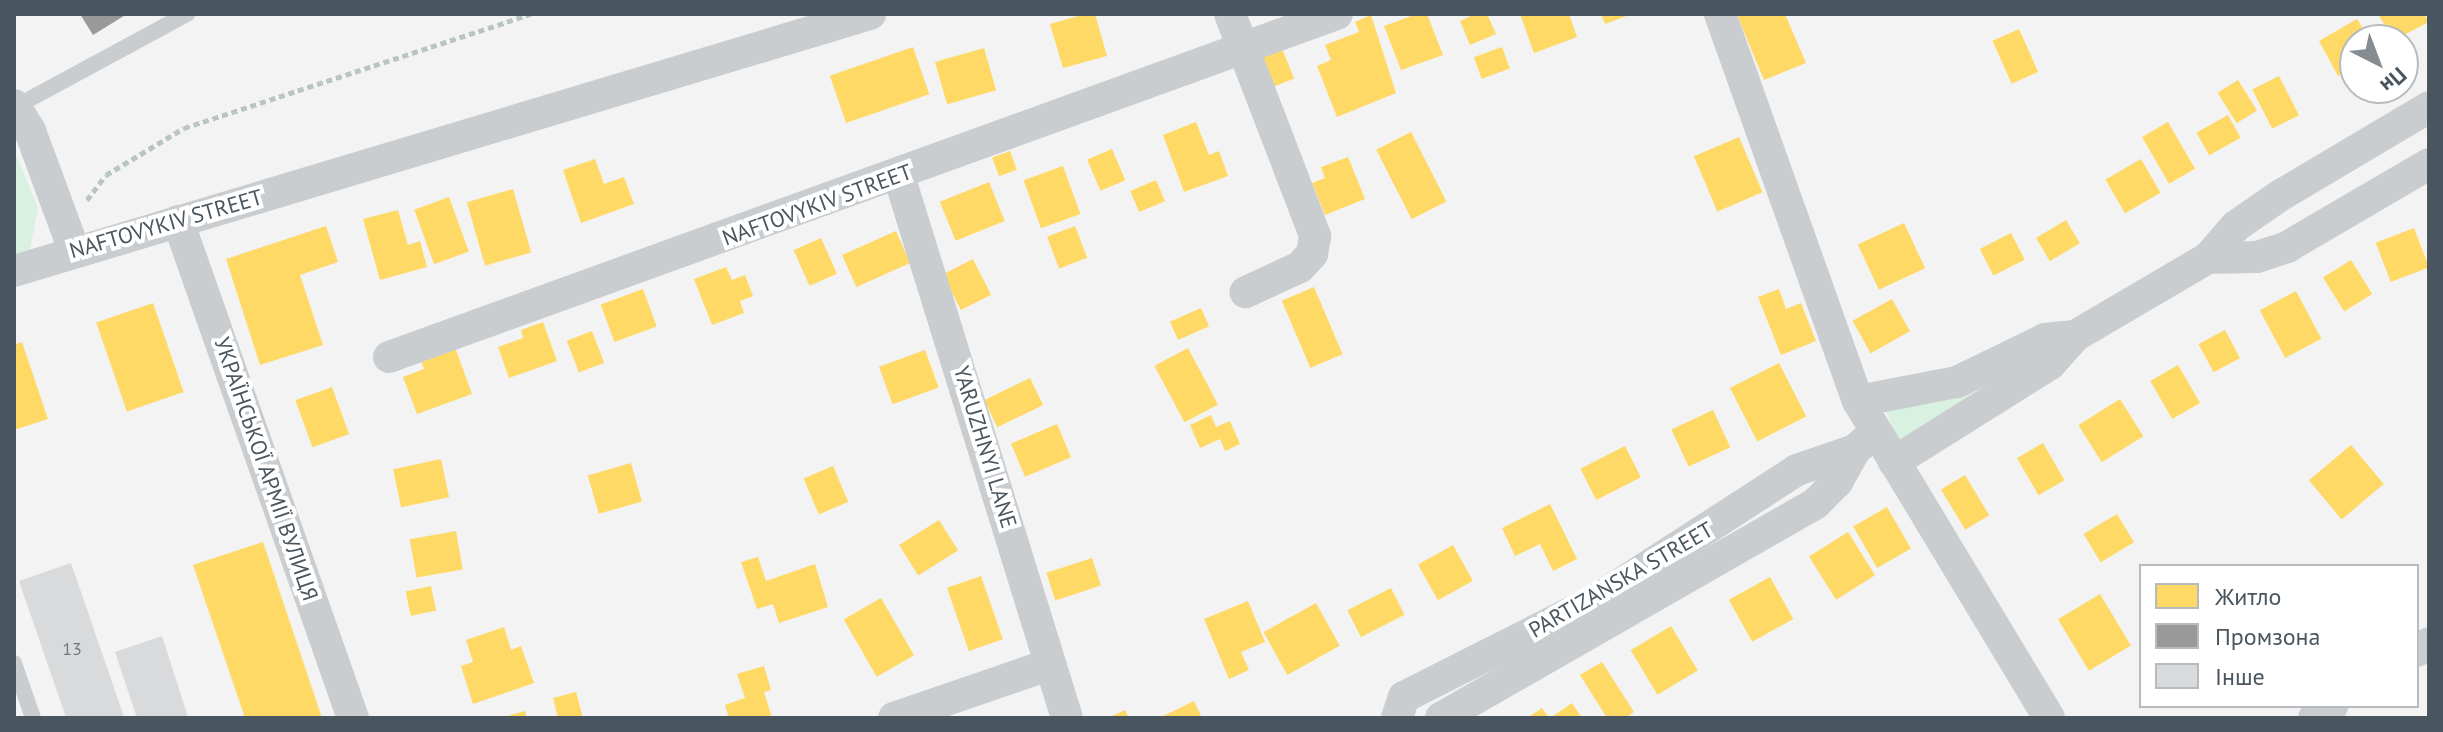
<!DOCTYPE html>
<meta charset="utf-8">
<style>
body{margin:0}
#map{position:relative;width:2443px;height:732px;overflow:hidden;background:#f3f3f3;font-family:"PT Sans",sans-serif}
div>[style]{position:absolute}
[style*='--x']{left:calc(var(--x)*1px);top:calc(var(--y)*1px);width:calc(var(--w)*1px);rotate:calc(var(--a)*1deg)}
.green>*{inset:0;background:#d8f1e0}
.homes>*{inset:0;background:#ffd966;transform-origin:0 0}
.industry>*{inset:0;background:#999}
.building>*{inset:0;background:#d9dadb;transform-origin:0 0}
.path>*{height:5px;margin-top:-2.5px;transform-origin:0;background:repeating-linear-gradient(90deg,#b9c5c1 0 6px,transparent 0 10px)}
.lane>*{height:16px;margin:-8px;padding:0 8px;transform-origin:8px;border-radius:8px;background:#cacdcf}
.street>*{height:32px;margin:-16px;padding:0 16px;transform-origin:16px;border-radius:16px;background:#cacdcf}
span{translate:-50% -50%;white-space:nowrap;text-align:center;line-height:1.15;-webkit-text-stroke:8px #fff;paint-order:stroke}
.number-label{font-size:18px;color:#6f787f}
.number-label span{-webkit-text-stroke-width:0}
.street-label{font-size:22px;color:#4a565f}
.frame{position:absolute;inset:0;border:16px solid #4a565f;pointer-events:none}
.legend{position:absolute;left:2139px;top:564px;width:280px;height:144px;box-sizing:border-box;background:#fff;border:2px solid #b7bbbf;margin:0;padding:10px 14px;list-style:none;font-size:24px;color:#4a565f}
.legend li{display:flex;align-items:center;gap:16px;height:40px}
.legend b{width:40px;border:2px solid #b7bbbf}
.north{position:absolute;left:2339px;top:24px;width:80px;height:80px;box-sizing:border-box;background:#fff;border:2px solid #b7bbbf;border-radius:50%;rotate:138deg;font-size:22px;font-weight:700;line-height:32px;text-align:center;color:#4a565f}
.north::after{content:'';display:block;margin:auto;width:28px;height:36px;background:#858d93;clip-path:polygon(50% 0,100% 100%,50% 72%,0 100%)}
</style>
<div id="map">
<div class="green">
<i style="clip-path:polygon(14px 150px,38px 208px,30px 249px,14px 255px)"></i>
<i style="clip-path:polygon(2054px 347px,1900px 444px,1882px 403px)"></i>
</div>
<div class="homes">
<i style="clip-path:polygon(1085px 14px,1095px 14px,1107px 56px,1063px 68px,1050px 24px)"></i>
<i style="clip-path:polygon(1417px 14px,1427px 14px,1443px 55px,1401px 70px,1384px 26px)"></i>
<i style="clip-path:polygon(1475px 14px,1487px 14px,1496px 34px,1470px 45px,1460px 21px)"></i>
<i style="clip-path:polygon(1520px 14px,1569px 14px,1577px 37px,1534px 53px)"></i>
<i style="clip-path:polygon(1601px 14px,1632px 14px,1605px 24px)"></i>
<i style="clip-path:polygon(1785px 14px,1806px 63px,1764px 80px,1737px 15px)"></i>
<i style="clip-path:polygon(2378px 14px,2424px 14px,2429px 22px,2394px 40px)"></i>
<i style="clip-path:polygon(1371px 15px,1396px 93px,1337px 117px,1317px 66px,1331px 60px,1325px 45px,1359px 32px,1355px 22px)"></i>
<i style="clip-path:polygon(2357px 19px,2370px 40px,2355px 40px,2355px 66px,2338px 76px,2319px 41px)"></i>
<i style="left:2019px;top:29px;width:47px;height:29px;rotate:66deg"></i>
<i style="left:1281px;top:46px;width:35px;height:30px;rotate:68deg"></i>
<i style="left:913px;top:47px;width:50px;height:88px;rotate:71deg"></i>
<i style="left:1502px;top:47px;width:23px;height:30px;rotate:70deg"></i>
<i style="left:984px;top:48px;width:44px;height:51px;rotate:74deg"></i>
<i style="left:2279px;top:76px;width:44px;height:30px;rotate:63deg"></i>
<i style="left:2238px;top:80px;width:36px;height:24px;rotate:58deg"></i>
<i style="left:2228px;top:115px;width:26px;height:36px;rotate:61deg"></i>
<i style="clip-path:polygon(1196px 122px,1209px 155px,1219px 151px,1228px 176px,1184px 192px,1163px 135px)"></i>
<i style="left:2168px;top:122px;width:54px;height:30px;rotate:60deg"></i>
<i style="left:1411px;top:132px;width:78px;height:39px;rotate:63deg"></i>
<i style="left:1739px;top:137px;width:60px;height:49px;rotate:67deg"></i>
<i style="left:1112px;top:149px;width:34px;height:27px;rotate:67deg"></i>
<i style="left:1010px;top:151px;width:20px;height:19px;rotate:70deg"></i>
<i style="clip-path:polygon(1348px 157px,1365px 199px,1325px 215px,1312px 183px,1325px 178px,1321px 167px)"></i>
<i style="clip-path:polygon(595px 159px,604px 184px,624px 177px,634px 204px,581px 223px,563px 170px)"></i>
<i style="left:2141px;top:159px;width:39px;height:41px;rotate:60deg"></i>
<i style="left:1063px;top:166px;width:51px;height:42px;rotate:70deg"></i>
<i style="left:1156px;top:180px;width:23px;height:28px;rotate:67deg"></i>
<i style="left:989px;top:182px;width:42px;height:53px;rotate:68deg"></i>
<i style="left:513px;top:189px;width:66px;height:48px;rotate:74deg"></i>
<i style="left:449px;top:197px;width:58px;height:37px;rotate:70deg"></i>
<i style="clip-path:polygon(398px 210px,408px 245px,420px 241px,427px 267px,380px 280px,363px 219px)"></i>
<i style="left:2066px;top:220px;width:27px;height:35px;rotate:59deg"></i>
<i style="left:1904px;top:223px;width:50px;height:51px;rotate:65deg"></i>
<i style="clip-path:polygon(326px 226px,338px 262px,300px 275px,323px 345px,260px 365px,226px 259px)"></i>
<i style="left:1075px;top:226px;width:34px;height:30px;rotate:69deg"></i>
<i style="left:2414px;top:228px;width:42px;height:41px;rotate:69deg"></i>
<i style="left:896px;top:231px;width:35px;height:59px;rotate:66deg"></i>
<i style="left:2011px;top:233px;width:30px;height:35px;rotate:63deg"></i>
<i style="left:821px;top:238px;width:39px;height:30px;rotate:66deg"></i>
<i style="left:973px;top:259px;width:40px;height:34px;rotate:63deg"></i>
<i style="left:2351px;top:260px;width:40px;height:33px;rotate:58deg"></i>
<i style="clip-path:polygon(726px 267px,732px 280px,745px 275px,753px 296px,740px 301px,744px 313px,712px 325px,694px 279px)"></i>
<i style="left:1314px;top:287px;width:73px;height:35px;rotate:67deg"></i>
<i style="left:643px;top:289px;width:40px;height:45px;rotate:70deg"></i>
<i style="clip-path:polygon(1779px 289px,1786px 309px,1801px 303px,1816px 341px,1781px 355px,1758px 297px)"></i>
<i style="left:2296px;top:291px;width:54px;height:41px;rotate:62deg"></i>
<i style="left:1892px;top:299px;width:37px;height:45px;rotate:61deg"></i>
<i style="left:153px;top:303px;width:94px;height:60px;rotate:71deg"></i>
<i style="left:1201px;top:308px;width:20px;height:34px;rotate:66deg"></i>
<i style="clip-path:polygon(543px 322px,557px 361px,509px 378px,498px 347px,523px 338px,521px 330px)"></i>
<i style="left:2225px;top:330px;width:32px;height:30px;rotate:62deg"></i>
<i style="left:592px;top:331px;width:34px;height:27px;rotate:69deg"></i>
<i style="clip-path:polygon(22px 342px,48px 419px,14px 430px,14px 345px)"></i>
<i style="clip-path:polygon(455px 347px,472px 394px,417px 414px,403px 377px,424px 369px,421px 360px)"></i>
<i style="left:1188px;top:348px;width:64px;height:38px;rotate:62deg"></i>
<i style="left:925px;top:350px;width:40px;height:49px;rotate:70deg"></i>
<i style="left:1779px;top:363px;width:60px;height:55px;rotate:63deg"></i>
<i style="left:2178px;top:365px;width:44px;height:32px;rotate:60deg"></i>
<i style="left:1030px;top:378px;width:30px;height:51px;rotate:64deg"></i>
<i style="left:332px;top:387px;width:50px;height:39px;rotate:70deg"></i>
<i style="left:2120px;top:399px;width:44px;height:49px;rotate:58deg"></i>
<i style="left:1713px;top:410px;width:41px;height:46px;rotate:65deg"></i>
<i style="clip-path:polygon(1211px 415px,1216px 427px,1230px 421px,1240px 444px,1225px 451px,1220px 439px,1200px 448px,1190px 425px)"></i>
<i style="left:1057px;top:424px;width:36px;height:50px;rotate:67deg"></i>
<i style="left:2043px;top:443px;width:43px;height:30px;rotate:60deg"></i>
<i style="left:2351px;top:445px;width:51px;height:55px;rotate:50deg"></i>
<i style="left:1625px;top:446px;width:35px;height:50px;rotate:63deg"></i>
<i style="left:441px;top:459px;width:39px;height:49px;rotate:78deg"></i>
<i style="left:631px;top:463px;width:40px;height:45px;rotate:74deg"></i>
<i style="left:833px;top:466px;width:39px;height:32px;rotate:67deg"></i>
<i style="left:1965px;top:475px;width:47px;height:28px;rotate:59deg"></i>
<i style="clip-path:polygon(1550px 504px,1577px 559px,1553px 571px,1540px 544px,1515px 556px,1502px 528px)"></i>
<i style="left:1887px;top:507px;width:48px;height:39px;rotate:60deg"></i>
<i style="left:2117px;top:514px;width:33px;height:39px;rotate:59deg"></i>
<i style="left:939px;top:520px;width:36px;height:47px;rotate:58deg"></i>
<i style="left:456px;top:531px;width:39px;height:47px;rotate:80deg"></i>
<i style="left:1848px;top:532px;width:51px;height:46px;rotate:58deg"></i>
<i style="clip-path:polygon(263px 542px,322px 718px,245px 718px,193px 565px)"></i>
<i style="left:1453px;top:545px;width:41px;height:40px;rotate:61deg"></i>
<i style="clip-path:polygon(758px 557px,766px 581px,815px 564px,828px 607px,779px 623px,773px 604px,757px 609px,741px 562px)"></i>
<i style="left:1092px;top:558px;width:29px;height:48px;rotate:72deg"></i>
<i style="left:981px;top:576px;width:67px;height:36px;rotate:71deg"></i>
<i style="left:1770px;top:577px;width:48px;height:47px;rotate:61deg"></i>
<i style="left:431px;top:586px;width:25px;height:26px;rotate:78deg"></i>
<i style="left:1391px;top:588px;width:30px;height:49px;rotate:63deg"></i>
<i style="left:2100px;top:594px;width:60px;height:49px;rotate:59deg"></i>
<i style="left:881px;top:598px;width:66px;height:43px;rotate:60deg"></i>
<i style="clip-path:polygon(1248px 601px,1265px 642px,1241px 652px,1249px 670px,1229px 679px,1204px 619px)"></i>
<i style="left:1316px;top:603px;width:49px;height:60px;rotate:61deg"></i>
<i style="left:1671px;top:626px;width:52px;height:47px;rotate:59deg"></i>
<i style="clip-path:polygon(504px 627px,511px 650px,521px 646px,534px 683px,473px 704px,461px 666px,473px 662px,466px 640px)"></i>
<i style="clip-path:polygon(1602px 662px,1634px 712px,1625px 718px,1607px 718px,1580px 675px)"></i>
<i style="clip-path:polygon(764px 666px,771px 690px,764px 692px,772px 718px,729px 718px,725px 705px,745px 698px,737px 674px)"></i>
<i style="clip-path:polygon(576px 692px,583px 718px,558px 718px,553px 698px)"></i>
<i style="clip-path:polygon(1194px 701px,1202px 718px,1159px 718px)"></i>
<i style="clip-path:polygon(1572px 703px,1582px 718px,1550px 718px)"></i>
<i style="clip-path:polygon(1542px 708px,1549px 718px,1527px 718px)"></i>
<i style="clip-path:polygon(1125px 710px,1129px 718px,1108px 718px)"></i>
<i style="clip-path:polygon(525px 711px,527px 718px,504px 718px,504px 717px)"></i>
</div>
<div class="industry">
<i style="clip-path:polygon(80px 14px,127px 14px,93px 35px)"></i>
</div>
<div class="building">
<i style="left:71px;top:563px;width:164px;height:55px;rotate:71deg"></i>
<i style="clip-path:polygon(162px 636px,188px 717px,137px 718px,115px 652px)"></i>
</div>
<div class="path">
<i style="--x:87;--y:200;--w:31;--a:-53"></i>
<i style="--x:106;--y:175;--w:91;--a:-31.1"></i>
<i style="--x:184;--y:128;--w:365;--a:-18.2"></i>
</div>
<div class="lane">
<i style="--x:15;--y:107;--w:196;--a:-28.4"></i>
<i style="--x:14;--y:663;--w:58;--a:70.9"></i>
</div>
<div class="street">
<i style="--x:1230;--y:14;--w:238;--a:69"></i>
<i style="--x:1315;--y:236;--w:18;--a:99"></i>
<i style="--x:1312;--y:254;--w:18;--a:133"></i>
<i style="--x:1300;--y:267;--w:60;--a:155.2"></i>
<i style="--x:1720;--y:14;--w:411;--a:70.4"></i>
<i style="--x:1858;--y:401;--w:370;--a:58.9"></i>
<i style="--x:14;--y:105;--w:31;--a:58"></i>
<i style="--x:30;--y:131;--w:127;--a:69.7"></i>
<i style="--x:899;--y:176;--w:567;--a:72.78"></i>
<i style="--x:178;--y:221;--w:527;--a:70.6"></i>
<i style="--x:2208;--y:258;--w:49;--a:-1.2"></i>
<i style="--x:2257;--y:257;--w:32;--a:-18"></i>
<i style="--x:2287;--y:247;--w:164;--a:-30.3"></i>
<i style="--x:14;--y:271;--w:894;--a:-16.71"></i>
<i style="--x:389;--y:357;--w:1008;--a:-19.89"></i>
<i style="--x:1858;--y:401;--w:101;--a:-10.9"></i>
<i style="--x:1957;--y:382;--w:98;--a:-26"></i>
<i style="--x:2045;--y:339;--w:30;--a:-6"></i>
<i style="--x:1894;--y:462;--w:184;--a:-32.1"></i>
<i style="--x:2050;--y:364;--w:38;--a:-48"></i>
<i style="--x:2075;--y:336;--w:154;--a:-30.4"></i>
<i style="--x:2208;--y:258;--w:43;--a:-48.8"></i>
<i style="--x:2236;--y:226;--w:55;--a:-34.6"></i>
<i style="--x:2281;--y:195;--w:172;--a:-30.7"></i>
<i style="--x:2417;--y:651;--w:14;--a:-34"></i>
<i style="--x:894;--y:718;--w:163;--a:-19"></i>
<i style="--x:1397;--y:718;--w:22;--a:-72"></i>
<i style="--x:1404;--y:697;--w:215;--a:-26.8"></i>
<i style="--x:1596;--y:600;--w:239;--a:-32.9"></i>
<i style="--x:1797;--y:470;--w:61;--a:-19"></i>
<i style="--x:1855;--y:450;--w:28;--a:-41"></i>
<i style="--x:1441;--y:718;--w:432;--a:-29.8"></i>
<i style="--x:1816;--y:503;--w:30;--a:-45"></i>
<i style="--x:1837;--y:482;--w:37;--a:-61"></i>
<i style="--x:2314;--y:718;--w:22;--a:-34"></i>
</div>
<div class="number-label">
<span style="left:72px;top:649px">13</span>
</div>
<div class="street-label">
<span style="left:817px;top:205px;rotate:-20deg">NAFTOVYKIV STREET</span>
<span style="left:166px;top:224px;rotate:-16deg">NAFTOVYKIV STREET</span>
<span style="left:985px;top:447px;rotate:73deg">YARUZHNYI LANE</span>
<span style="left:266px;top:469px;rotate:71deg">УКРАЇНСЬКОЇ АРМІЇ ВУЛИЦЯ</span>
<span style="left:1621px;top:580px;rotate:-30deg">PARTIZANSKA STREET</span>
</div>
<div class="frame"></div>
<ul class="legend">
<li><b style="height:22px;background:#ffd966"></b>Житло</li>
<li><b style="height:22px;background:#999"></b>Промзона</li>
<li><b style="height:22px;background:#d9dadb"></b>Інше</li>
</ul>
<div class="north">Пн</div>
</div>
